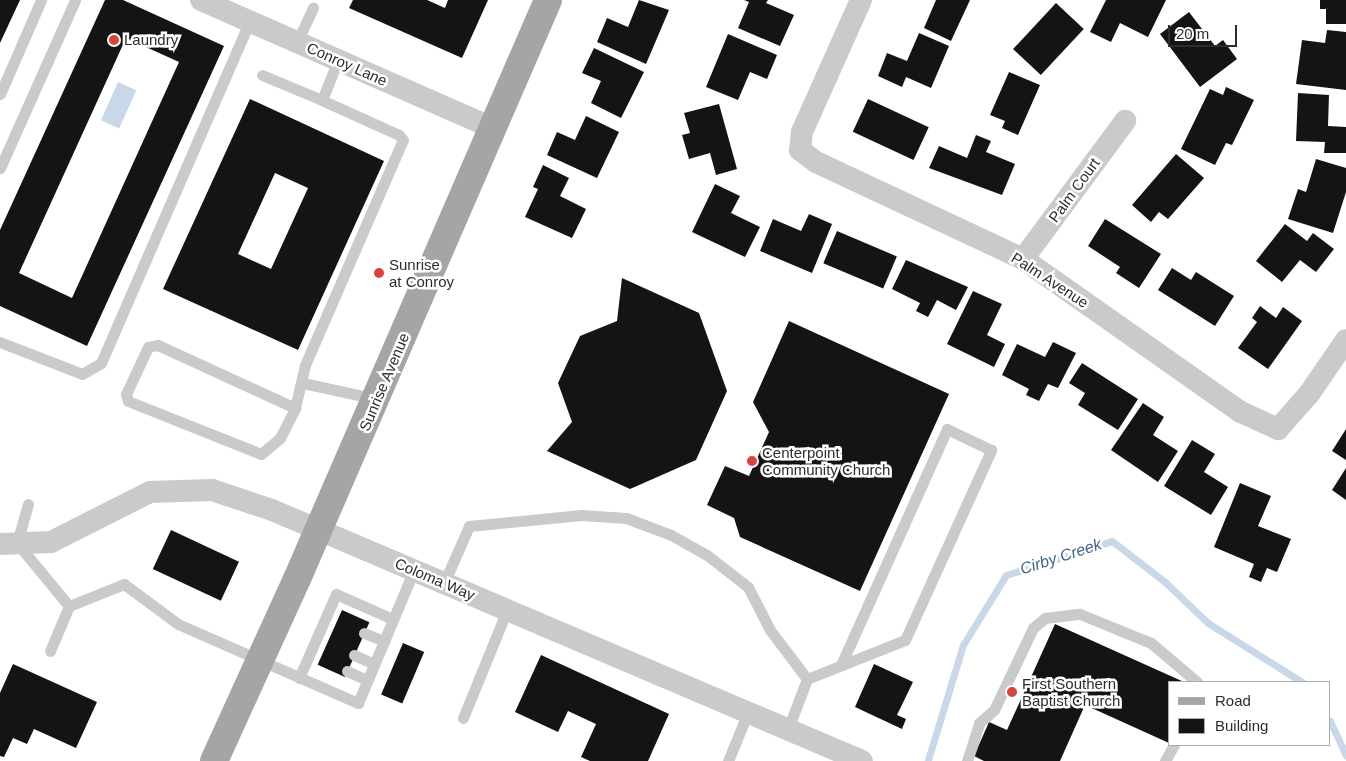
<!DOCTYPE html>
<style>
body{margin:0}
#map{position:relative;width:1346px;height:761px;overflow:hidden;background:#fff;font-family:Helvetica,sans-serif}
div>[style]{position:absolute}
[style*='--x']{left:calc(var(--x)*1px);top:calc(var(--y)*1px);width:calc(var(--w)*1px);rotate:calc(var(--a)*1deg)}
.water>*{inset:0;background:#c9d8e8;transform-origin:0 0}
.stream>*{height:7px;margin:-3.5px;padding:0 3.5px;transform-origin:3.5px;border-radius:3.5px;background:#c9d8e8}
.building>*{inset:0;background:#141414;transform-origin:0 0}
.lane>*{height:11px;margin:-5.5px;padding:0 5.5px;transform-origin:5.5px;border-radius:5.5px;background:#cacaca}
.street>*{height:22px;margin:-11px;padding:0 11px;transform-origin:11px;border-radius:11px;background:#cacaca}
.primary>*{height:28px;margin:-14px;padding:0 14px;transform-origin:14px;border-radius:14px;background:#a5a5a5}
.dots>*{width:14px;height:14px;translate:-50% -50%;box-sizing:border-box;border:2px solid #fff;border-radius:50%}
span{translate:-50% -50%;white-space:nowrap;text-align:center;line-height:1.15;-webkit-text-stroke:5px #fff;paint-order:stroke}
.poi-label{font-size:15px;color:#2d2d2d}
.left{translate:0 -50%;text-align:left}
.street-label{font-size:15px;color:#2d2d2d}
.water-label{font-size:16px;color:#416488;font-style:italic}
.legend{position:absolute;left:1168px;top:681px;width:162px;height:65px;box-sizing:border-box;background:#fff;border:1px solid #ababab;margin:0;padding:6px 9px;list-style:none;font-size:15px;color:#2d2d2d}
.legend li{display:flex;align-items:center;gap:10px;height:25px}
.legend b{width:25px;border:1px solid #ababab}
.scale{position:absolute;left:1168px;top:25px;width:69px;height:22px;box-sizing:border-box;border:2px solid #2d2d2d;border-top:0;padding-left:6px;font-size:15px;line-height:18px;white-space:nowrap;color:#2d2d2d;-webkit-text-stroke:4px #fff;paint-order:stroke}
</style>
<div id="map">
<div class="water">
<i style="left:118px;top:82px;width:20px;height:42px;rotate:24deg"></i>
</div>
<div class="stream">
<i style="--x:1330;--y:721;--w:38;--a:65"></i>
<i style="--x:928;--y:760;--w:120;--a:-73.1"></i>
<i style="--x:963;--y:645;--w:82;--a:-58.4"></i>
<i style="--x:1006;--y:575;--w:111;--a:-17.8"></i>
<i style="--x:1112;--y:541;--w:67;--a:37.7"></i>
<i style="--x:1165;--y:582;--w:59;--a:43.6"></i>
<i style="--x:1208;--y:623;--w:111;--a:32.1"></i>
</div>
<div class="building">
<i style="clip-path:polygon(0 0,20px 0,0 43px)"></i>
<i style="clip-path:polygon(evenodd,105px 0,123px 0,224px 46px,87px 346px,0 306px,0 230px,105px 0,126px 38px,179px 62px,72px 298px,19px 273px,126px 38px)"></i>
<i style="clip-path:polygon(353px 0,427px 0,445px 8px,448px 0,488px 0,462px 58px,349px 8px)"></i>
<i style="clip-path:polygon(639px 0,669px 10px,646px 64px,597px 42px,607px 18px,628px 27px)"></i>
<i style="clip-path:polygon(744px 0,768px 0,766px 3px,794px 15px,780px 46px,738px 28px,749px 2px)"></i>
<i style="clip-path:polygon(936px 0,970px 0,951px 41px,924px 28px)"></i>
<i style="clip-path:polygon(1106px 0,1166px 0,1148px 37px,1120px 23px,1111px 42px,1090px 32px)"></i>
<i style="clip-path:polygon(1320px 0,1346px 0,1346px 24px,1326px 24px,1326px 9px,1320px 9px)"></i>
<i style="left:1056px;top:3px;width:38px;height:63px;rotate:43deg"></i>
<i style="clip-path:polygon(1189px 12px,1215px 46px,1223px 40px,1237px 59px,1200px 87px,1160px 34px)"></i>
<i style="clip-path:polygon(1327px 30px,1346px 32px,1346px 90px,1296px 84px,1302px 40px,1325px 43px)"></i>
<i style="clip-path:polygon(919px 33px,949px 46px,931px 88px,906px 77px,902px 87px,878px 76px,887px 53px,907px 61px)"></i>
<i style="clip-path:polygon(728px 34px,777px 55px,767px 79px,750px 72px,738px 100px,706px 87px)"></i>
<i style="clip-path:polygon(594px 48px,644px 72px,621px 118px,591px 103px,601px 81px,582px 73px)"></i>
<i style="clip-path:polygon(1009px 72px,1040px 85px,1018px 135px,1002px 128px,1005px 121px,990px 115px)"></i>
<i style="clip-path:polygon(1226px 87px,1254px 100px,1232px 145px,1226px 143px,1215px 165px,1181px 149px,1210px 89px,1223px 95px)"></i>
<i style="clip-path:polygon(1298px 93px,1329px 95px,1328px 126px,1346px 127px,1346px 153px,1324px 153px,1325px 142px,1296px 141px)"></i>
<i style="clip-path:polygon(evenodd,250px 99px,384px 161px,298px 350px,163px 289px,250px 99px,275px 173px,308px 188px,271px 269px,238px 254px,275px 173px)"></i>
<i style="left:868px;top:99px;width:67px;height:36px;rotate:25deg"></i>
<i style="clip-path:polygon(719px 104px,737px 169px,716px 175px,710px 153px,689px 159px,682px 135px,690px 133px,684px 113px)"></i>
<i style="clip-path:polygon(586px 116px,619px 132px,597px 178px,547px 155px,557px 132px,575px 140px)"></i>
<i style="clip-path:polygon(976px 135px,991px 141px,986px 152px,1015px 164px,1002px 195px,929px 168px,939px 146px,967px 158px)"></i>
<i style="clip-path:polygon(1176px 154px,1204px 178px,1168px 219px,1159px 212px,1151px 222px,1132px 205px)"></i>
<i style="clip-path:polygon(1316px 159px,1346px 168px,1346px 192px,1333px 233px,1288px 219px,1298px 189px,1306px 192px)"></i>
<i style="clip-path:polygon(543px 165px,569px 178px,560px 196px,586px 209px,572px 238px,525px 217px,538px 189px,533px 187px)"></i>
<i style="clip-path:polygon(715px 184px,740px 196px,731px 213px,760px 227px,745px 257px,692px 232px)"></i>
<i style="clip-path:polygon(809px 214px,832px 224px,812px 273px,760px 251px,773px 219px,801px 231px)"></i>
<i style="clip-path:polygon(1105px 219px,1161px 254px,1139px 288px,1116px 273px,1120px 267px,1088px 246px)"></i>
<i style="clip-path:polygon(1285px 224px,1307px 241px,1313px 233px,1334px 249px,1316px 272px,1300px 260px,1282px 282px,1256px 261px)"></i>
<i style="left:837px;top:231px;width:65px;height:35px;rotate:23deg"></i>
<i style="clip-path:polygon(906px 260px,968px 287px,956px 310px,937px 300px,928px 317px,916px 311px,920px 303px,892px 289px)"></i>
<i style="clip-path:polygon(1172px 268px,1191px 280px,1196px 272px,1234px 296px,1215px 326px,1158px 290px)"></i>
<i style="clip-path:polygon(622px 278px,699px 313px,727px 391px,696px 460px,630px 489px,547px 451px,572px 422px,558px 383px,580px 336px,617px 321px)"></i>
<i style="clip-path:polygon(973px 291px,1002px 304px,987px 335px,1005px 344px,994px 367px,947px 344px)"></i>
<i style="clip-path:polygon(1260px 306px,1276px 318px,1283px 307px,1302px 321px,1268px 369px,1238px 348px,1257px 322px,1252px 318px)"></i>
<i style="clip-path:polygon(789px 321px,949px 394px,860px 591px,740px 537px,734px 518px,707px 505px,725px 466px,749px 476px,769px 432px,753px 402px)"></i>
<i style="clip-path:polygon(1053px 342px,1076px 353px,1058px 388px,1048px 384px,1039px 401px,1026px 395px,1029px 389px,1002px 375px,1017px 344px,1045px 357px)"></i>
<i style="clip-path:polygon(1082px 363px,1138px 399px,1118px 430px,1078px 405px,1085px 393px,1069px 383px)"></i>
<i style="clip-path:polygon(1143px 403px,1164px 417px,1153px 435px,1178px 451px,1158px 482px,1111px 450px)"></i>
<i style="clip-path:polygon(1346px 429px,1346px 460px,1332px 451px)"></i>
<i style="clip-path:polygon(1192px 440px,1215px 454px,1204px 472px,1228px 487px,1211px 515px,1164px 486px)"></i>
<i style="clip-path:polygon(1346px 468px,1346px 500px,1332px 490px)"></i>
<i style="clip-path:polygon(1240px 483px,1271px 496px,1258px 526px,1291px 539px,1277px 572px,1267px 568px,1261px 582px,1249px 577px,1254px 564px,1214px 547px)"></i>
<i style="left:171px;top:530px;width:75px;height:43px;rotate:25deg"></i>
<i style="left:342px;top:610px;width:30px;height:60px;rotate:24deg"></i>
<i style="clip-path:polygon(1055px 624px,1184px 682px,1170px 682px,1169px 743px,1085px 705px,1060px 761px,984px 761px,974px 756px,989px 722px,1007px 730px)"></i>
<i style="left:403px;top:643px;width:23px;height:56px;rotate:23deg"></i>
<i style="clip-path:polygon(541px 655px,669px 714px,648px 761px,590px 761px,581px 757px,596px 724px,568px 711px,558px 732px,515px 712px)"></i>
<i style="clip-path:polygon(13px 664px,97px 702px,76px 748px,34px 729px,27px 744px,13px 738px,4px 757px,0 756px,0 693px)"></i>
<i style="clip-path:polygon(874px 664px,913px 682px,897px 715px,906px 719px,902px 729px,855px 707px)"></i>
</div>
<div class="lane">
<i style="--x:297;--y:42;--w:38;--a:-65"></i>
<i style="--x:262;--y:75;--w:65;--a:22.6"></i>
<i style="--x:322;--y:100;--w:43;--a:-68.2"></i>
<i style="--x:0;--y:94;--w:103;--a:-66.4"></i>
<i style="--x:0;--y:168;--w:184;--a:-65.9"></i>
<i style="--x:0;--y:342;--w:88;--a:21.3"></i>
<i style="--x:82;--y:374;--w:22;--a:-30"></i>
<i style="--x:101;--y:363;--w:373;--a:-66.5"></i>
<i style="--x:303;--y:383;--w:76;--a:12.2"></i>
<i style="--x:295;--y:408;--w:151;--a:-155.3"></i>
<i style="--x:158;--y:345;--w:10;--a:169"></i>
<i style="--x:148;--y:347;--w:52;--a:115.1"></i>
<i style="--x:126;--y:394;--w:7;--a:74"></i>
<i style="--x:128;--y:401;--w:143;--a:21.7"></i>
<i style="--x:261;--y:454;--w:25;--a:-40"></i>
<i style="--x:280;--y:438;--w:34;--a:-63"></i>
<i style="--x:295;--y:408;--w:44;--a:-76.9"></i>
<i style="--x:305;--y:365;--w:245;--a:-66.5"></i>
<i style="--x:403;--y:140;--w:6;--a:-129"></i>
<i style="--x:399;--y:135;--w:85;--a:-155.6"></i>
<i style="--x:28;--y:504;--w:41;--a:105.8"></i>
<i style="--x:17;--y:543;--w:82;--a:50.5"></i>
<i style="--x:444;--y:583;--w:62;--a:-66.3"></i>
<i style="--x:469;--y:526;--w:113;--a:-5.6"></i>
<i style="--x:581;--y:515;--w:45;--a:3.8"></i>
<i style="--x:626;--y:518;--w:48;--a:20.7"></i>
<i style="--x:671;--y:535;--w:41;--a:29.1"></i>
<i style="--x:707;--y:555;--w:52;--a:38"></i>
<i style="--x:748;--y:587;--w:48;--a:62.9"></i>
<i style="--x:770;--y:630;--w:61;--a:52.9"></i>
<i style="--x:807;--y:679;--w:53;--a:110.8"></i>
<i style="--x:364;--y:633;--w:22;--a:22"></i>
<i style="--x:50;--y:651;--w:49;--a:-67.1"></i>
<i style="--x:69;--y:606;--w:59;--a:-21.8"></i>
<i style="--x:124;--y:584;--w:67;--a:36.5"></i>
<i style="--x:178;--y:624;--w:197;--a:23.7"></i>
<i style="--x:358;--y:703;--w:144;--a:-67.2"></i>
<i style="--x:354;--y:655;--w:22;--a:24"></i>
<i style="--x:347;--y:671;--w:22;--a:24"></i>
<i style="--x:299;--y:678;--w:92;--a:-66.2"></i>
<i style="--x:336;--y:594;--w:62;--a:23.7"></i>
<i style="--x:807;--y:679;--w:105;--a:-21.7"></i>
<i style="--x:905;--y:640;--w:209;--a:-65.6"></i>
<i style="--x:991;--y:450;--w:49;--a:-154.5"></i>
<i style="--x:947;--y:429;--w:259;--a:114.2"></i>
<i style="--x:463;--y:718;--w:117;--a:-67.8"></i>
<i style="--x:728;--y:761;--w:53;--a:-67.8"></i>
<i style="--x:967;--y:761;--w:40;--a:-72"></i>
<i style="--x:979;--y:723;--w:20;--a:-41"></i>
<i style="--x:994;--y:710;--w:91;--a:-64.6"></i>
<i style="--x:1033;--y:628;--w:16;--a:-40"></i>
<i style="--x:1045;--y:618;--w:35;--a:-7"></i>
<i style="--x:1080;--y:614;--w:77;--a:22.2"></i>
<i style="--x:1151;--y:643;--w:60;--a:40.3"></i>
<i style="--x:1165;--y:761;--w:18;--a:-61"></i>
</div>
<div class="street">
<i style="--x:201;--y:0;--w:319;--a:23.7"></i>
<i style="--x:861;--y:0;--w:145;--a:114.1"></i>
<i style="--x:802;--y:132;--w:18;--a:96"></i>
<i style="--x:800;--y:150;--w:20;--a:37"></i>
<i style="--x:816;--y:162;--w:229;--a:25.1"></i>
<i style="--x:1023;--y:259;--w:266;--a:35.1"></i>
<i style="--x:1241;--y:412;--w:41;--a:24.7"></i>
<i style="--x:1278;--y:429;--w:47;--a:-48.5"></i>
<i style="--x:1309;--y:394;--w:65;--a:-55.6"></i>
<i style="--x:1023;--y:259;--w:172;--a:-53.5"></i>
<i style="--x:0;--y:544;--w:51;--a:-2.2"></i>
<i style="--x:51;--y:542;--w:111;--a:-26.8"></i>
<i style="--x:150;--y:492;--w:62;--a:-1.8"></i>
<i style="--x:212;--y:490;--w:63;--a:18.4"></i>
<i style="--x:272;--y:510;--w:641;--a:23.05"></i>
</div>
<div class="primary">
<i style="--x:214;--y:761;--w:200;--a:-65.5"></i>
<i style="--x:297;--y:579;--w:631;--a:-66.56"></i>
</div>
<div class="dots">
<i style="left:114px;top:40px;background:#d7443b"></i>
<i style="left:379px;top:273px;background:#d7443b"></i>
<i style="left:752px;top:461px;background:#d7443b"></i>
<i style="left:1012px;top:692px;background:#d7443b"></i>
</div>
<div class="poi-label">
<span class="left" style="left:124px;top:40px">Laundry</span>
<span class="left" style="left:389px;top:273px">Sunrise<br>at Conroy</span>
<span class="left" style="left:762px;top:461px">Centerpoint<br>Community Church</span>
<span class="left" style="left:1022px;top:692px">First Southern<br>Baptist Church</span>
</div>
<div class="street-label">
<span style="left:347px;top:64px;rotate:24deg">Conroy Lane</span>
<span style="left:1074px;top:190px;rotate:-54deg">Palm Court</span>
<span style="left:1050px;top:280px;rotate:33deg">Palm Avenue</span>
<span style="left:384px;top:382px;rotate:-67deg">Sunrise Avenue</span>
<span style="left:435px;top:579px;rotate:23deg">Coloma Way</span>
</div>
<div class="water-label">
<span style="left:1061px;top:557px;rotate:-18deg">Cirby Creek</span>
</div>
<ul class="legend">
<li><b style="height:6px;background:#a5a5a5"></b>Road</li>
<li><b style="height:14px;background:#141414"></b>Building</li>
</ul>
<div class="scale">20 m</div>
</div>
